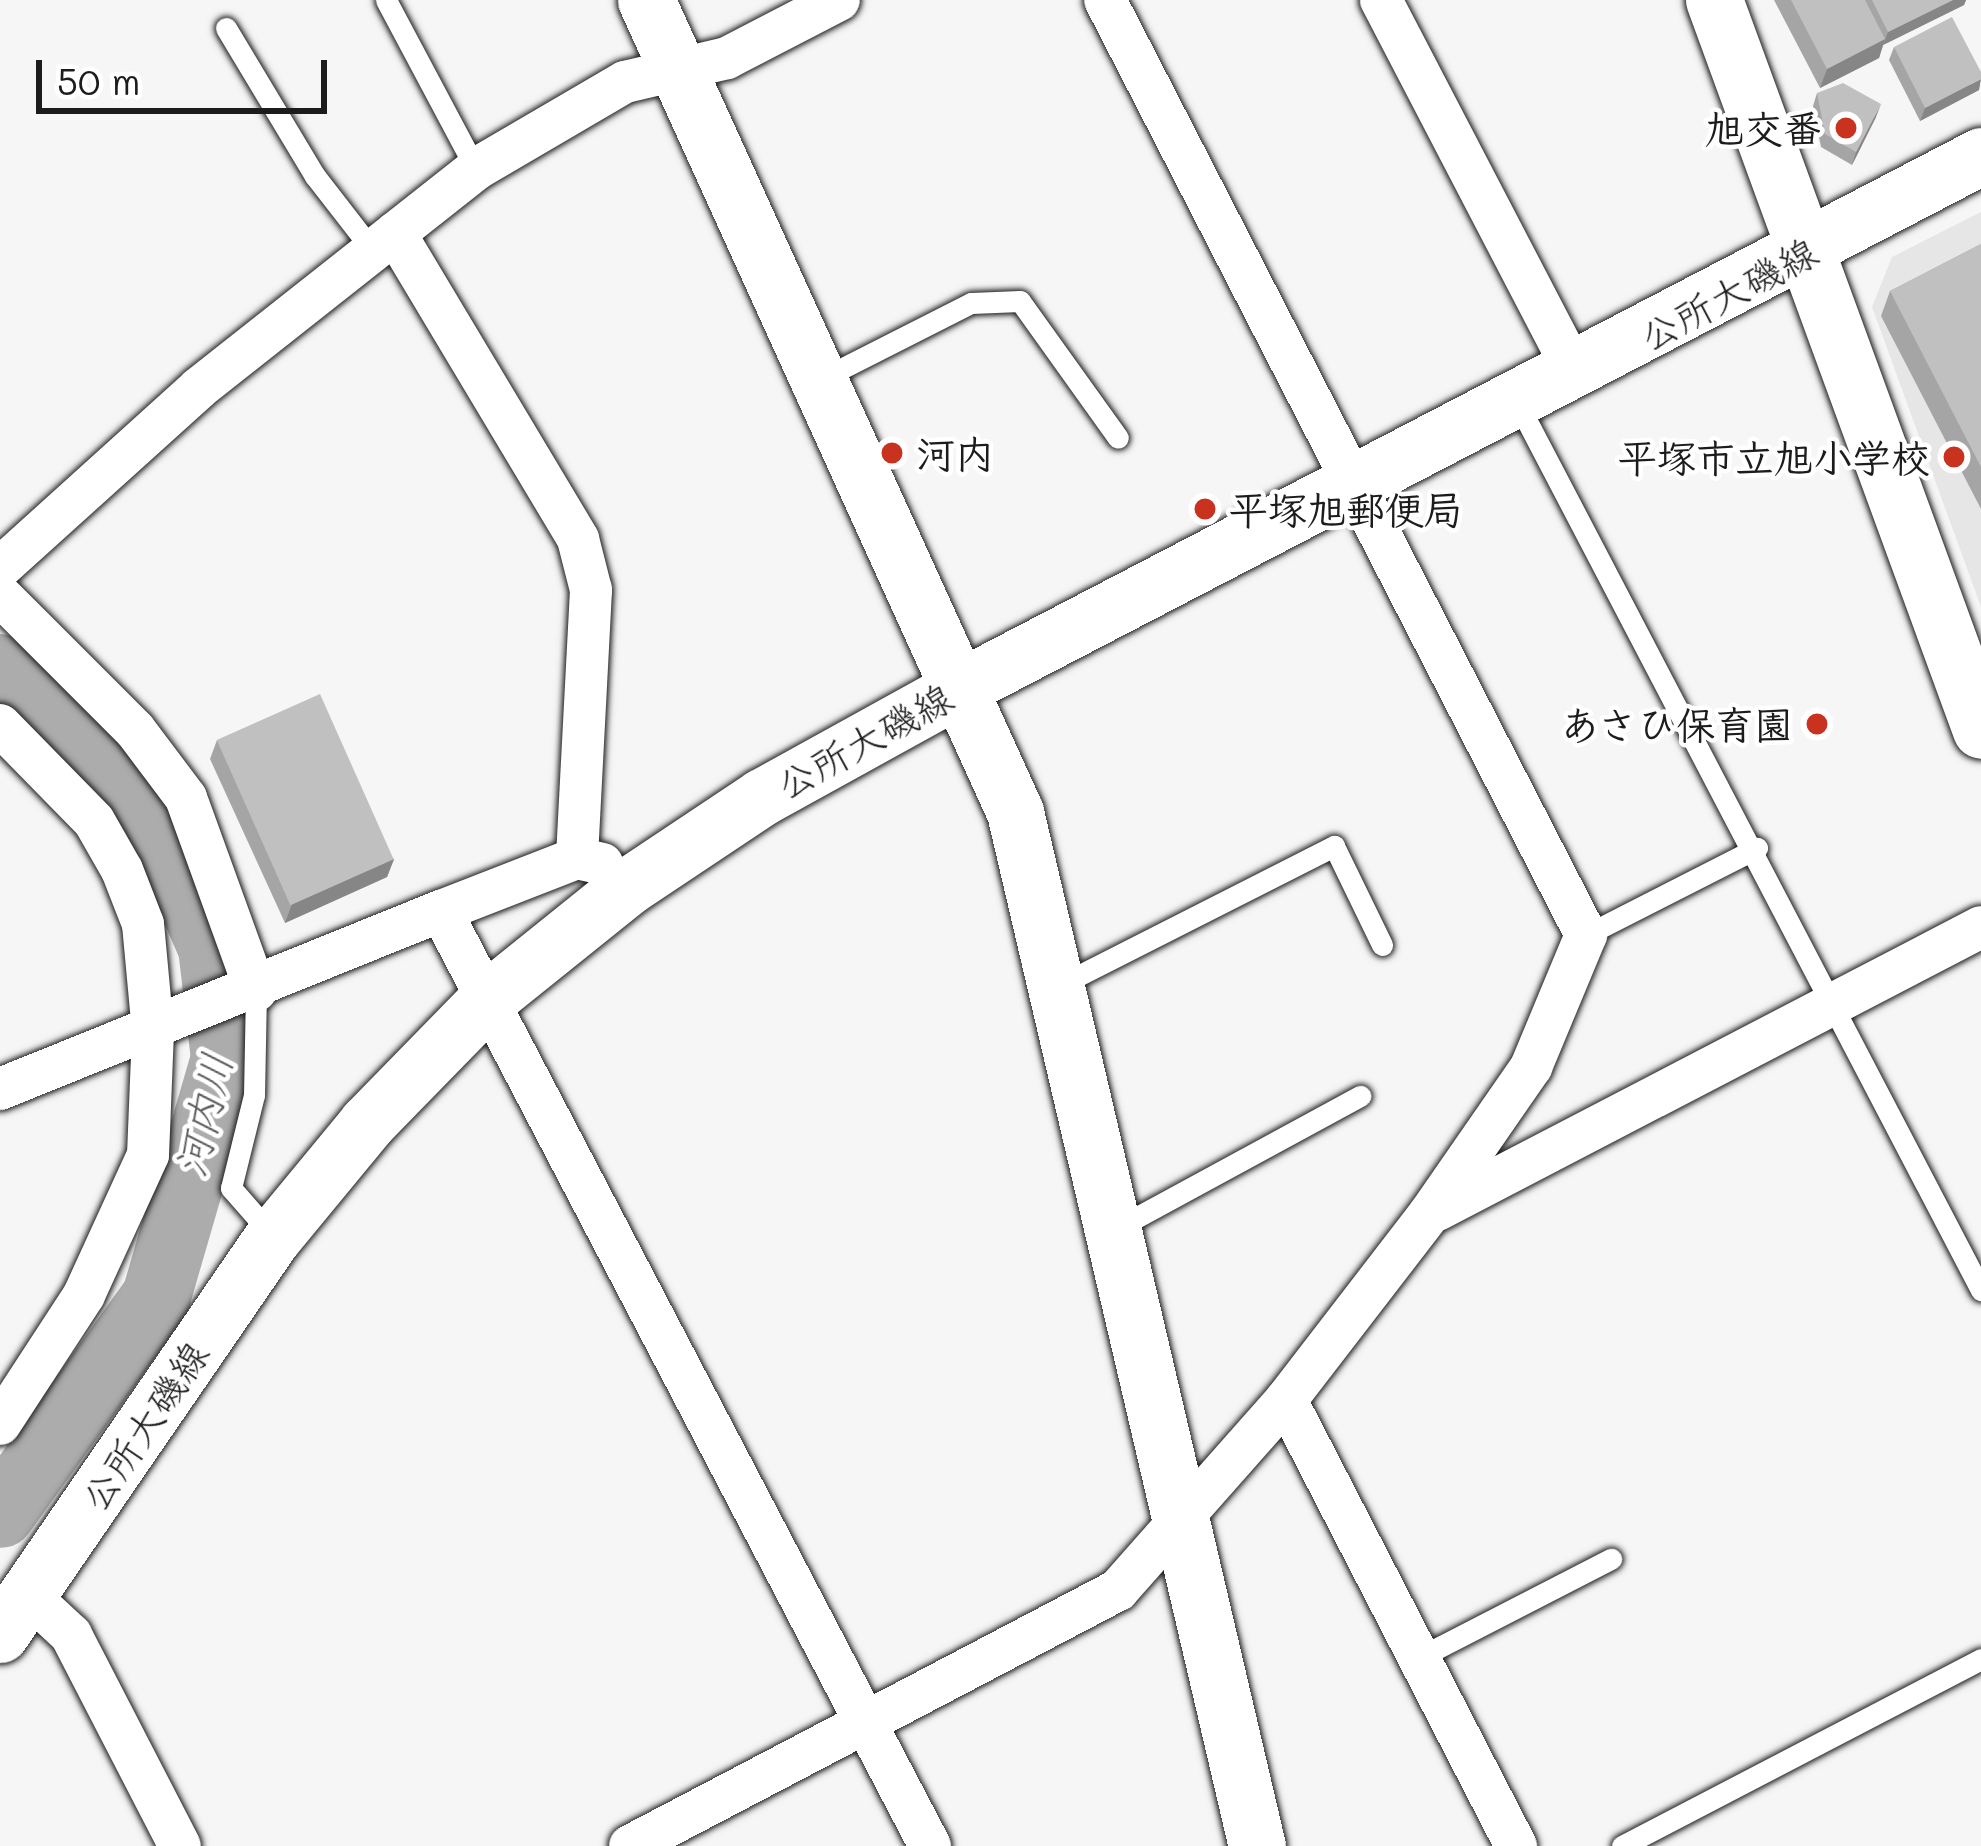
<!DOCTYPE html>
<meta charset="utf-8">
<style>
body{margin:0}
#map{position:relative;width:1981px;height:1846px;overflow:hidden;background:#f6f6f6;font-family:Mali,"Klee One",sans-serif}
div>[style]{position:absolute}
[style*='--x']{left:calc(var(--x)*1px);top:calc(var(--y)*1px);width:calc(var(--w)*1px);rotate:calc(var(--a)*1deg)}
.built>*{inset:0;background:#e6e6e6}
.river>*{height:69px;margin:-34.5px;padding:0 34.5px;transform-origin:34.5px;border-radius:34.5px;background:#acacac}
.roads{filter:drop-shadow(0 0 3px #1c1c1c) drop-shadow(0 0 3px #1c1c1c)}
.lane>*{height:21px;margin:-10.5px;padding:0 10.5px;transform-origin:10.5px;border-radius:10.5px;background:#fff}
.street>*{height:42px;margin:-21px;padding:0 21px;transform-origin:21px;border-radius:21px;background:#fff}
.secondary>*{height:57px;margin:-28.5px;padding:0 28.5px;transform-origin:28.5px;border-radius:28.5px;background:#fff}
.wall>*{inset:0;background:#a5a5a5}
.shaded-wall>*{inset:0;background:#868686}
.building>*{inset:0;background:#c0c0c0;transform-origin:0 0}
.dots>*{width:33px;height:33px;translate:-50% -50%;box-sizing:border-box;border:6px solid #fff;border-radius:50%}
span{translate:-50% -50%;white-space:nowrap;text-align:center;line-height:1.15;-webkit-text-stroke:9px #fff;paint-order:stroke}
.poi-label{font-size:39px;color:#1c1c1c;font-weight:700}
.right{translate:-100% -50%;text-align:right}
.left{translate:0 -50%;text-align:left}
.street-label{font-size:39px;color:#1c1c1c}
.water-label{font-size:42px;color:#5d5d5d;font-style:italic}
.scale{position:absolute;left:36px;top:60px;width:291px;height:54px;box-sizing:border-box;border:6px solid #1c1c1c;border-top:0;padding-left:15px;font-size:36px;line-height:42px;white-space:nowrap;color:#1c1c1c;-webkit-text-stroke:9px #fff;paint-order:stroke}
</style>
<div id="map">
<div class="built">
<i style="clip-path:polygon(1981px 212px,1981px 607px,1872px 307px,1892px 257px)"></i>
</div>
<div class="river">
<i style="--x:0;--y:668;--w:226;--a:45"></i>
<i style="--x:160;--y:828;--w:130;--a:66.4"></i>
<i style="--x:212;--y:947;--w:112;--a:83.3"></i>
<i style="--x:225;--y:1058;--w:248;--a:106.2"></i>
<i style="--x:156;--y:1296;--w:267;--a:125.7"></i>
</div>
<div class="roads">
<div class="lane">
<i style="--x:386;--y:0;--w:191;--a:62"></i>
<i style="--x:226;--y:28;--w:173;--a:59"></i>
<i style="--x:315;--y:176;--w:96;--a:52.2"></i>
<i style="--x:821;--y:379;--w:168;--a:-26.9"></i>
<i style="--x:971;--y:303;--w:49;--a:-2.3"></i>
<i style="--x:1020;--y:301;--w:168;--a:54.4"></i>
<i style="--x:1518;--y:404;--w:1000;--a:62.41"></i>
<i style="--x:1586;--y:935;--w:192;--a:-27"></i>
<i style="--x:1056;--y:987;--w:312;--a:-26.9"></i>
<i style="--x:1334;--y:846;--w:110;--a:64.1"></i>
<i style="--x:256;--y:991;--w:104;--a:91.1"></i>
<i style="--x:254;--y:1095;--w:96;--a:103.9"></i>
<i style="--x:231;--y:1188;--w:64;--a:48.8"></i>
<i style="--x:1117;--y:1228;--w:277;--a:-28.5"></i>
<i style="--x:1420;--y:1657;--w:215;--a:-27.2"></i>
<i style="--x:1622;--y:1846;--w:405;--a:-27.5"></i>
</div>
<div class="street">
<i style="--x:1381;--y:0;--w:422;--a:62.5"></i>
<i style="--x:395;--y:233;--w:357;--a:59.1"></i>
<i style="--x:578;--y:539;--w:53;--a:75.7"></i>
<i style="--x:591;--y:590;--w:268;--a:93"></i>
<i style="--x:0;--y:568;--w:268;--a:-42.1"></i>
<i style="--x:199;--y:388;--w:353;--a:-38.3"></i>
<i style="--x:476;--y:169;--w:173;--a:-30.3"></i>
<i style="--x:625;--y:82;--w:105;--a:-13.2"></i>
<i style="--x:727;--y:58;--w:126;--a:-27.4"></i>
<i style="--x:0;--y:595;--w:191;--a:45"></i>
<i style="--x:135;--y:730;--w:85;--a:53.1"></i>
<i style="--x:186;--y:798;--w:205;--a:70.1"></i>
<i style="--x:0;--y:725;--w:134;--a:45.6"></i>
<i style="--x:94;--y:821;--w:56;--a:60.3"></i>
<i style="--x:122;--y:870;--w:58;--a:68.7"></i>
<i style="--x:143;--y:924;--w:107;--a:84.7"></i>
<i style="--x:153;--y:1031;--w:124;--a:92.3"></i>
<i style="--x:148;--y:1155;--w:154;--a:114.6"></i>
<i style="--x:84;--y:1295;--w:154;--a:123.1"></i>
<i style="--x:441;--y:911;--w:146;--a:-21.3"></i>
<i style="--x:577;--y:858;--w:26;--a:13"></i>
<i style="--x:0;--y:1089;--w:476;--a:-22"></i>
<i style="--x:441;--y:911;--w:1055;--a:62.39"></i>
<i style="--x:1437;--y:1210;--w:613;--a:-27.48"></i>
<i style="--x:1286;--y:1400;--w:502;--a:62.72"></i>
<i style="--x:28;--y:1595;--w:59;--a:42.9"></i>
<i style="--x:71;--y:1635;--w:237;--a:62.7"></i>
<i style="--x:630;--y:1846;--w:551;--a:-27.68"></i>
<i style="--x:1118;--y:1590;--w:254;--a:-48.5"></i>
<i style="--x:1286;--y:1400;--w:236;--a:-52.4"></i>
<i style="--x:1430;--y:1213;--w:178;--a:-55.3"></i>
<i style="--x:1531;--y:1067;--w:143;--a:-67.4"></i>
<i style="--x:1586;--y:935;--w:1051;--a:-117.22"></i>
</div>
<div class="secondary">
<i style="--x:646;--y:0;--w:892;--a:65.56"></i>
<i style="--x:1015;--y:812;--w:1062;--a:76.83"></i>
<i style="--x:1714;--y:0;--w:777;--a:69.91"></i>
<i style="--x:0;--y:1634;--w:483;--a:-55.5"></i>
<i style="--x:274;--y:1236;--w:146;--a:-50.5"></i>
<i style="--x:367;--y:1123;--w:175;--a:-45.7"></i>
<i style="--x:489;--y:998;--w:177;--a:-38.8"></i>
<i style="--x:627;--y:887;--w:162;--a:-33.7"></i>
<i style="--x:762;--y:797;--w:230;--a:-28.9"></i>
<i style="--x:963;--y:686;--w:1148;--a:-27.5"></i>
</div>
</div>
<div class="wall">
<i style="clip-path:polygon(1774px 0,1966px 0,1964px 5px,1883px 45px,1879px 58px,1820px 88px)"></i>
<i style="clip-path:polygon(1894px 47px,1979px 90px,1920px 121px,1889px 60px)"></i>
<i style="clip-path:polygon(1817px 93px,1876px 117px,1852px 165px,1821px 147px,1813px 106px)"></i>
<i style="clip-path:polygon(1981px 244px,1981px 509px,1881px 316px,1890px 291px)"></i>
<i style="clip-path:polygon(217px 740px,394px 859px,387px 877px,285px 923px,210px 759px)"></i>
</div>
<div class="shaded-wall">
<i style="clip-path:polygon(1953px 0,1966px 0,1964px 5px,1883px 45px,1888px 32px)"></i>
<i style="clip-path:polygon(1885px 39px,1879px 58px,1820px 88px,1827px 69px)"></i>
<i style="clip-path:polygon(1981px 79px,1979px 90px,1920px 121px,1925px 108px)"></i>
<i style="clip-path:polygon(1881px 104px,1876px 117px,1852px 165px,1856px 152px)"></i>
<i style="clip-path:polygon(394px 859px,387px 877px,285px 923px,292px 904px)"></i>
</div>
<div class="building">
<i style="clip-path:polygon(1791px 0,1865px 0,1885px 39px,1827px 69px)"></i>
<i style="clip-path:polygon(1872px 0,1953px 0,1888px 32px)"></i>
<i style="clip-path:polygon(1952px 17px,1981px 72px,1981px 79px,1925px 108px,1894px 47px)"></i>
<i style="clip-path:polygon(1843px 83px,1881px 104px,1856px 152px,1825px 134px,1817px 93px)"></i>
<i style="clip-path:polygon(1981px 244px,1981px 467px,1890px 291px)"></i>
<i style="left:320px;top:694px;width:181px;height:113px;rotate:66deg"></i>
</div>
<div class="dots">
<i style="left:1846px;top:128px;background:#c8321e"></i>
<i style="left:892px;top:453px;background:#c8321e"></i>
<i style="left:1954px;top:457px;background:#c8321e"></i>
<i style="left:1205px;top:509px;background:#c8321e"></i>
<i style="left:1817px;top:724px;background:#c8321e"></i>
</div>
<div class="poi-label">
<span class="right" style="left:1822px;top:128px">旭交番</span>
<span class="left" style="left:916px;top:453px">河内</span>
<span class="right" style="left:1930px;top:457px">平塚市立旭小学校</span>
<span class="left" style="left:1229px;top:509px">平塚旭郵便局</span>
<span class="right" style="left:1793px;top:724px">あさひ保育園</span>
</div>
<div class="street-label">
<span style="left:1728px;top:294px;rotate:-28deg">公所大磯線</span>
<span style="left:864px;top:741px;rotate:-29deg">公所大磯線</span>
<span style="left:144px;top:1426px;rotate:-56deg">公所大磯線</span>
</div>
<div class="water-label">
<span style="left:203px;top:1115px;rotate:-77deg">河内川</span>
</div>
<div class="scale">50 m</div>
</div>
